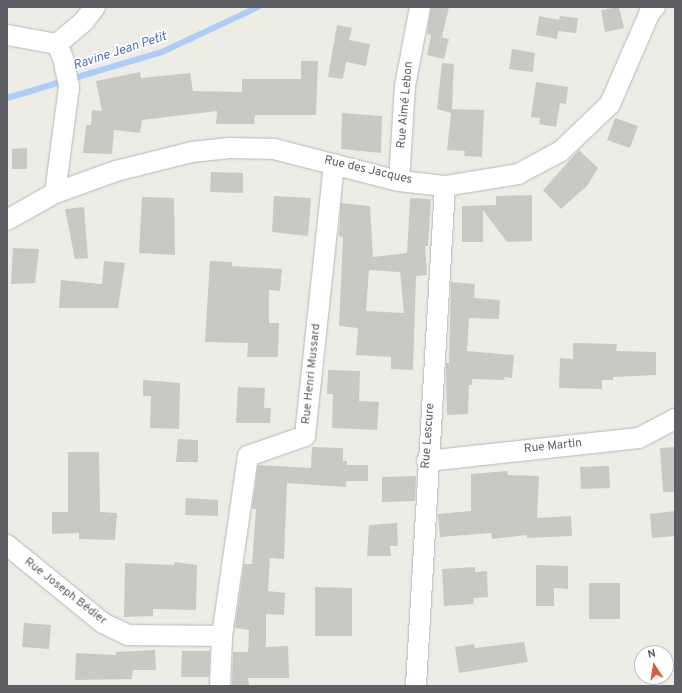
<!DOCTYPE html>
<meta charset="utf-8">
<style>
body{margin:0}
#map{position:relative;width:682px;height:693px;overflow:hidden;background:#eeede5;font-family:Overpass,sans-serif}
div>[style]{position:absolute}
.stream>*{height:6px;margin:-3px;padding:0 3px;transform-origin:3px;border-radius:3px;background:#abcdf8}
.building>*{inset:0;background:#cac8c2}
.roads{filter:drop-shadow(0 0 1px #b6b7bb) drop-shadow(0 0 1px #b6b7bb)}
.minor>*{height:20px;margin:-10px;padding:0 10px;transform-origin:10px;border-radius:10px;background:#fff}
span{translate:-50% -50%;white-space:nowrap;text-align:center;line-height:1.15;-webkit-text-stroke:3.5px #fff;paint-order:stroke}
.street-label{font-size:12px;color:#5d5f65}
.water-label{font-size:13px;color:#4f76ba;font-style:italic}
.frame{position:absolute;inset:0;border:8px solid #5d5f65;pointer-events:none}
.north{position:absolute;left:634px;top:645px;width:40px;height:40px;box-sizing:border-box;background:#fff;border:1px solid #bebfc1;border-radius:50%;rotate:348deg;font-size:11px;font-weight:700;line-height:16px;text-align:center;color:#5d5f65}
.north::after{content:'';display:block;margin:auto;width:14px;height:18px;background:#dc5e3e;clip-path:polygon(50% 0,100% 100%,50% 72%,0 100%)}
</style>
<div id="map">
<div class="stream">
<div style="left:7px;top:98px;width:162px;rotate:-16.5deg"></div>
<div style="left:162px;top:52px;width:106px;rotate:-25.1deg"></div>
</div>
<div class="building">
<div style="clip-path:polygon(449px 7px,442px 37px,432px 35px,449px 39px,444px 59px,427px 55px,431px 35px,427px 34px,431px 7px)"></div>
<div style="clip-path:polygon(619px 7px,624px 28px,605px 32px,601px 10px)"></div>
<div style="clip-path:polygon(539px 16px,559px 20px,560px 16px,578px 18px,576px 33px,558px 31px,557px 39px,536px 35px)"></div>
<div style="clip-path:polygon(337px 25px,352px 28px,349px 40px,370px 44px,366px 66px,346px 62px,343px 79px,328px 77px)"></div>
<div style="clip-path:polygon(512px 49px,535px 53px,533px 72px,509px 69px)"></div>
<div style="clip-path:polygon(301px 61px,318px 61px,316px 115px,255px 115px,254px 124px,216px 124px,217px 111px,142px 120px,140px 133px,114px 130px,112px 154px,83px 153px,86px 125px,91px 125px,92px 110px,102px 111px,96px 81px,140px 72px,141px 78px,190px 73px,193px 91px,242px 92px,242px 79px,301px 79px)"></div>
<div style="clip-path:polygon(442px 63px,454px 64px,452px 109px,484px 110px,482px 157px,464px 156px,465px 151px,447px 150px,451px 113px,437px 109px)"></div>
<div style="clip-path:polygon(536px 82px,568px 87px,566px 104px,560px 103px,556px 127px,539px 124px,540px 118px,531px 117px)"></div>
<div style="clip-path:polygon(342px 113px,382px 116px,381px 153px,341px 149px)"></div>
<div style="clip-path:polygon(615px 118px,638px 126px,630px 148px,607px 140px)"></div>
<div style="clip-path:polygon(27px 148px,27px 169px,12px 169px,12px 149px)"></div>
<div style="clip-path:polygon(579px 150px,598px 168px,587px 186px,561px 209px,543px 190px)"></div>
<div style="clip-path:polygon(211px 172px,243px 173px,243px 193px,210px 192px)"></div>
<div style="clip-path:polygon(532px 195px,532px 241px,507px 242px,483px 210px,483px 242px,462px 242px,462px 206px,496px 205px,496px 196px)"></div>
<div style="clip-path:polygon(274px 196px,311px 198px,308px 236px,272px 232px)"></div>
<div style="clip-path:polygon(142px 197px,174px 198px,175px 255px,139px 253px)"></div>
<div style="clip-path:polygon(evenodd,410px 198px,431px 199px,428px 246px,425px 246px,427px 275px,416px 276px,413px 370px,391px 369px,391px 357px,356px 355px,358px 328px,339px 326px,343px 237px,339px 236px,341px 203px,370px 206px,373px 257px,407px 253px,410px 198px,369px 270px,400px 272px,404px 313px,366px 311px,369px 270px)"></div>
<div style="clip-path:polygon(84px 207px,88px 258px,75px 259px,65px 209px)"></div>
<div style="clip-path:polygon(13px 248px,39px 249px,35px 283px,11px 284px)"></div>
<div style="clip-path:polygon(104px 261px,125px 263px,118px 308px,59px 308px,61px 280px,102px 284px)"></div>
<div style="clip-path:polygon(210px 261px,232px 262px,232px 266px,282px 269px,280px 291px,269px 290px,269px 323px,279px 323px,278px 357px,247px 357px,248px 343px,205px 342px)"></div>
<div style="clip-path:polygon(451px 282px,475px 284px,474px 298px,500px 300px,499px 319px,469px 318px,467px 351px,514px 355px,512px 378px,504px 377px,505px 380px,472px 379px,472px 385px,469px 385px,468px 414px,447px 415px,446px 374px,446px 363px,449px 363px)"></div>
<div style="clip-path:polygon(573px 343px,617px 344px,616px 351px,656px 352px,656px 375px,613px 377px,613px 380px,602px 380px,602px 389px,559px 388px,560px 358px,573px 359px)"></div>
<div style="clip-path:polygon(328px 370px,360px 371px,359px 401px,379px 402px,377px 430px,332px 428px,333px 394px,327px 394px)"></div>
<div style="clip-path:polygon(143px 380px,180px 383px,179px 429px,150px 428px,151px 396px,143px 396px)"></div>
<div style="clip-path:polygon(238px 387px,265px 388px,264px 408px,271px 408px,270px 423px,236px 423px)"></div>
<div style="clip-path:polygon(178px 439px,198px 440px,198px 462px,176px 462px)"></div>
<div style="clip-path:polygon(312px 447px,343px 448px,343px 461px,347px 461px,347px 465px,368px 465px,368px 481px,346px 481px,346px 487px,287px 483px,284px 559px,270px 558px,268px 591px,285px 593px,284px 615px,266px 614px,266px 647px,288px 646px,289px 678px,248px 678px,249px 686px,232px 686px,233px 652px,248px 652px,249px 630px,235px 628px,244px 564px,252px 564px,256px 509px,252px 509px,258px 465px,311px 468px)"></div>
<div style="clip-path:polygon(675px 447px,675px 492px,663px 492px,660px 448px)"></div>
<div style="clip-path:polygon(68px 452px,99px 452px,100px 512px,117px 513px,115px 540px,79px 539px,79px 533px,52px 534px,52px 512px,68px 512px)"></div>
<div style="clip-path:polygon(609px 466px,610px 488px,581px 489px,580px 467px)"></div>
<div style="clip-path:polygon(507px 471px,508px 475px,539px 476px,537px 518px,571px 516px,572px 536px,527px 538px,527px 535px,492px 539px,491px 533px,440px 537px,438px 514px,471px 511px,471px 474px)"></div>
<div style="clip-path:polygon(416px 476px,415px 501px,382px 502px,382px 477px)"></div>
<div style="clip-path:polygon(186px 498px,218px 500px,218px 516px,185px 515px)"></div>
<div style="clip-path:polygon(675px 511px,675px 536px,652px 538px,650px 514px)"></div>
<div style="clip-path:polygon(397px 523px,398px 546px,390px 546px,391px 556px,367px 556px,369px 525px)"></div>
<div style="clip-path:polygon(175px 562px,197px 565px,196px 610px,153px 609px,153px 616px,124px 617px,125px 563px,174px 565px)"></div>
<div style="clip-path:polygon(536px 565px,568px 566px,568px 589px,554px 588px,554px 606px,536px 606px)"></div>
<div style="clip-path:polygon(475px 567px,475px 572px,487px 571px,488px 597px,474px 598px,473px 604px,444px 606px,442px 569px)"></div>
<div style="clip-path:polygon(589px 583px,620px 583px,620px 619px,589px 619px)"></div>
<div style="clip-path:polygon(315px 587px,352px 588px,352px 636px,315px 636px)"></div>
<div style="clip-path:polygon(24px 623px,51px 625px,49px 649px,22px 647px)"></div>
<div style="clip-path:polygon(524px 642px,528px 662px,459px 673px,455px 647px,474px 644px,475px 648px)"></div>
<div style="clip-path:polygon(155px 650px,156px 670px,133px 670px,132px 679px,75px 680px,76px 653px,116px 655px,116px 652px)"></div>
<div style="clip-path:polygon(182px 651px,210px 651px,209px 677px,181px 677px)"></div>
</div>
<div class="roads">
<div class="minor">
<div style="left:7px;top:35px;width:51px;rotate:10.2deg"></div>
<div style="left:57px;top:44px;width:15px;rotate:67deg"></div>
<div style="left:63px;top:58px;width:30px;rotate:78deg"></div>
<div style="left:69px;top:87px;width:107px;rotate:97.5deg"></div>
<div style="left:57px;top:44px;width:35px;rotate:-40deg"></div>
<div style="left:84px;top:21px;width:18px;rotate:-52deg"></div>
<div style="left:399px;top:181px;width:95px;rotate:-86.4deg"></div>
<div style="left:405px;top:86px;width:80px;rotate:-79.2deg"></div>
<div style="left:7px;top:220px;width:55px;rotate:-29.4deg"></div>
<div style="left:55px;top:193px;width:65px;rotate:-19.8deg"></div>
<div style="left:116px;top:171px;width:78px;rotate:-14deg"></div>
<div style="left:192px;top:152px;width:38px;rotate:-6deg"></div>
<div style="left:230px;top:148px;width:44px;rotate:1.3deg"></div>
<div style="left:274px;top:149px;width:129px;rotate:14.4deg"></div>
<div style="left:399px;top:181px;width:46px;rotate:6.2deg"></div>
<div style="left:445px;top:186px;width:74px;rotate:-9.3deg"></div>
<div style="left:518px;top:174px;width:49px;rotate:-28.1deg"></div>
<div style="left:561px;top:151px;width:68px;rotate:-43.8deg"></div>
<div style="left:610px;top:104px;width:100px;rotate:-66.5deg"></div>
<div style="left:650px;top:12px;width:7px;rotate:-45deg"></div>
<div style="left:427px;top:461px;width:213px;rotate:-6.2deg"></div>
<div style="left:639px;top:438px;width:41px;rotate:-27.8deg"></div>
<div style="left:7px;top:545px;width:124px;rotate:39.1deg"></div>
<div style="left:103px;top:623px;width:28px;rotate:26deg"></div>
<div style="left:128px;top:635px;width:94px;rotate:0.6deg"></div>
<div style="left:220px;top:686px;width:50px;rotate:-87.7deg"></div>
<div style="left:222px;top:636px;width:182px;rotate:-81.8deg"></div>
<div style="left:248px;top:456px;width:60px;rotate:-19.3deg"></div>
<div style="left:305px;top:436px;width:273px;rotate:-83.9deg"></div>
<div style="left:416px;top:686px;width:501px;rotate:-86.68deg"></div>
</div>
</div>
<div class="street-label">
<span style="left:406px;top:105px;rotate:-85deg">Rue Aimé Lebon</span>
<span style="left:368px;top:171px;rotate:13deg">Rue des Jacques</span>
<span style="left:312px;top:374px;rotate:-84deg">Rue Henri Mussard</span>
<span style="left:429px;top:436px;rotate:-86deg">Rue Lescure</span>
<span style="left:553px;top:447px;rotate:-6deg">Rue Martin</span>
<span style="left:65px;top:592px;rotate:38deg">Rue Joseph Bédier</span>
</div>
<div class="water-label">
<span style="left:120px;top:52px;rotate:-18deg">Ravine Jean Petit</span>
</div>
<div class="frame"></div>
<div class="north">N</div>
</div>
